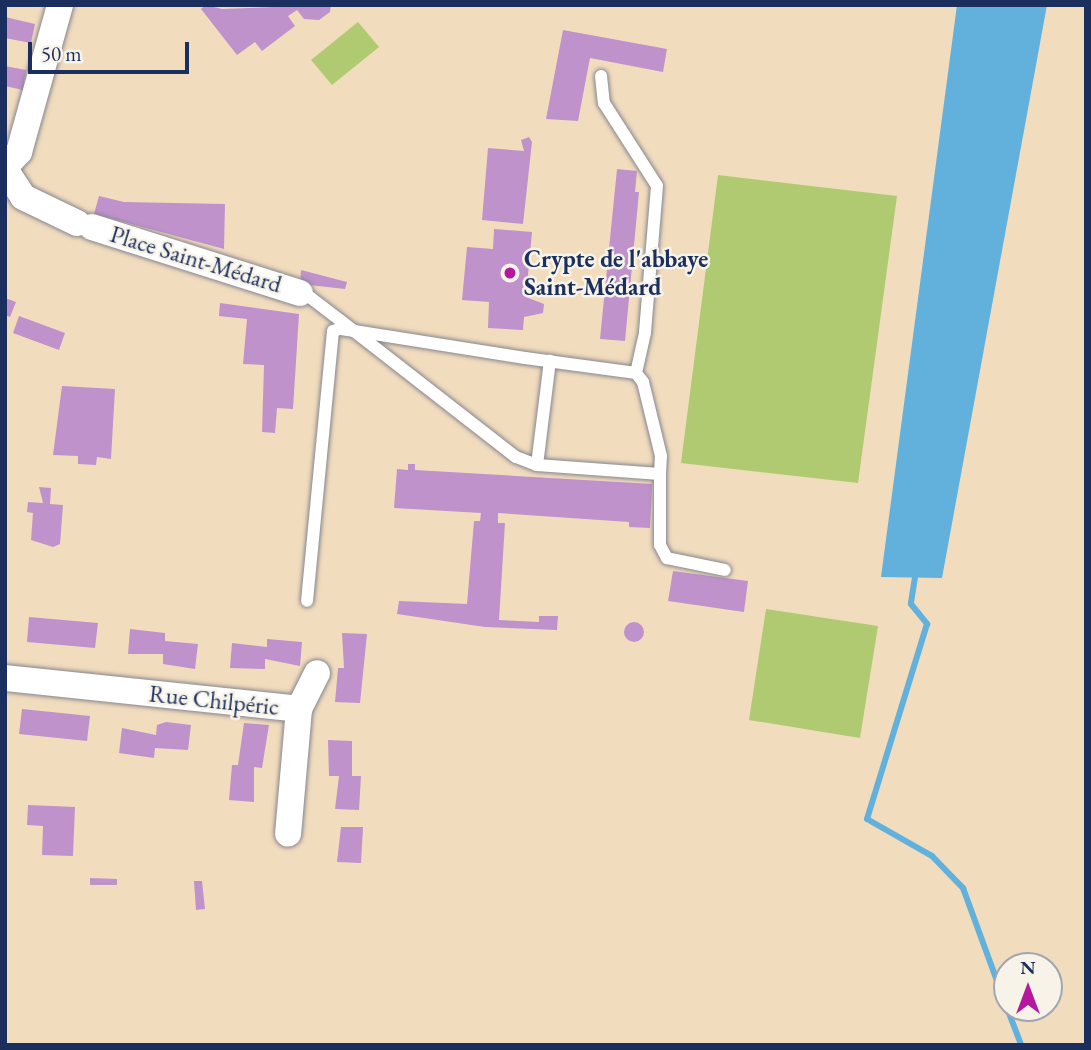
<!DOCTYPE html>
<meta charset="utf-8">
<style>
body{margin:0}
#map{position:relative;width:1091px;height:1050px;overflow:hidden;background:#f2dcbe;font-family:"EB Garamond",serif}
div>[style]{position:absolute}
.green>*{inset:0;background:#b0ca71}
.water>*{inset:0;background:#62b1dc}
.stream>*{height:6px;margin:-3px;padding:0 3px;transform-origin:3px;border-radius:3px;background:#62b1dc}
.building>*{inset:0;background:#bf92cc}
.round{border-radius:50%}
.roads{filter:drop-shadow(0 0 2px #86868e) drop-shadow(0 0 2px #86868e)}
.service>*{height:12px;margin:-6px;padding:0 6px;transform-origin:6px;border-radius:6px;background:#fff}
.minor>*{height:26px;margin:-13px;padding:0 13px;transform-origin:13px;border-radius:13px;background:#fff}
.dots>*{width:19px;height:19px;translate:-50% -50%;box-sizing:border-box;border:4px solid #f7f3e8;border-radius:50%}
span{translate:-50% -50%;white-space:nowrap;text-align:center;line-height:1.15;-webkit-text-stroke:5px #f7f3e8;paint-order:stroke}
.street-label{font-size:24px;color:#1b2f5e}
.poi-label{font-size:24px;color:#1b2f5e;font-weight:700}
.left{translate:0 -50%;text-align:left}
.frame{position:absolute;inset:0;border:7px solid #1b2f5e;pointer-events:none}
.north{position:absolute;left:993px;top:952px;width:70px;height:70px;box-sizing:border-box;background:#f7f3e8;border:2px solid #9fa5b1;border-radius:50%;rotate:0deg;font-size:19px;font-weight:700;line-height:28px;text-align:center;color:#1b2f5e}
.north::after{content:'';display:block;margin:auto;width:24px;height:32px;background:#b5179e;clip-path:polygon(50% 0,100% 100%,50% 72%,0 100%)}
.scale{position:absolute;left:28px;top:42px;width:161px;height:32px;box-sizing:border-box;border:4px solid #1b2f5e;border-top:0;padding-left:9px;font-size:21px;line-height:24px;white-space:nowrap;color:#1b2f5e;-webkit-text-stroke:5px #f7f3e8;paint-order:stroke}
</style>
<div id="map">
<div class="green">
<div style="clip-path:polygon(358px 22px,379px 47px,332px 85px,311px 60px)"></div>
<div style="clip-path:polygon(718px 175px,897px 196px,858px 483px,681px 463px)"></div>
<div style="clip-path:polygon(766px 609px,878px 626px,860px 738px,749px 720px)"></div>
</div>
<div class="water">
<div style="clip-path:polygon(957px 5px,1047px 5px,942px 578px,881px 577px)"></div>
</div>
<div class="stream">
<div style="left:916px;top:571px;width:33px;rotate:99deg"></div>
<div style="left:911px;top:604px;width:26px;rotate:51deg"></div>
<div style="left:927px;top:624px;width:204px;rotate:107.1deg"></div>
<div style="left:867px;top:819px;width:75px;rotate:29.6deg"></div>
<div style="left:932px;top:856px;width:45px;rotate:45.9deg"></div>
<div style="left:963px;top:888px;width:128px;rotate:69.9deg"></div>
<div style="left:1007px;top:1008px;width:40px;rotate:69deg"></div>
</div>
<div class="building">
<div style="clip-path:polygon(206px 5px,222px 9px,331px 5px,330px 12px,319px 20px,304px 19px,297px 10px,288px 16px,295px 26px,262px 51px,255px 42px,237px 55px,201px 9px)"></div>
<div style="clip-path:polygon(5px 17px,35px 24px,31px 43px,5px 38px)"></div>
<div style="clip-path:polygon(563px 30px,667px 49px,663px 72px,590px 58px,578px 121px,546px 119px)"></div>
<div style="clip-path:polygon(5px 66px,26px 70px,23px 90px,5px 86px)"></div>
<div style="clip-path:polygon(529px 137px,532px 142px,523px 224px,482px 220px,488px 148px,524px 151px,521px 140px)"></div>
<div style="clip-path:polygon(617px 169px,637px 171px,635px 192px,639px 192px,625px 341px,600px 339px)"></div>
<div style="clip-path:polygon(99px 196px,124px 202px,225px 204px,224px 249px,94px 214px)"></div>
<div style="clip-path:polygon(494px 229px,532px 232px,526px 297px,544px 304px,543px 313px,524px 317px,523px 330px,488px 328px,489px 302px,462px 300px,467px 247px,493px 249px)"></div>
<div style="clip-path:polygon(301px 270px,347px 282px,345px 289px,300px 284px)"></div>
<div style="clip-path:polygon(5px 298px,16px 302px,10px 317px,5px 315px)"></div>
<div style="clip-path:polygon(220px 303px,299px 314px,293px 409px,277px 408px,275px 433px,262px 432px,264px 365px,243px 364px,247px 319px,219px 316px)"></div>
<div style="clip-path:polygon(19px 316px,65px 333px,59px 350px,13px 333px)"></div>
<div style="clip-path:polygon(62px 386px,115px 389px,111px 459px,97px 457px,96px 465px,78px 464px,78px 456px,53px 455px)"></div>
<div style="clip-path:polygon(408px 464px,415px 464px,415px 470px,652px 484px,650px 528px,629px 527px,629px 522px,498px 513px,498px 523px,505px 523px,499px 620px,539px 622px,539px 616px,558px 616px,557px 630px,485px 627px,397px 614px,399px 601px,467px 604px,474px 521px,480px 521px,481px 513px,394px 508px,397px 469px,408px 470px)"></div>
<div style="clip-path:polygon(39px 487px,51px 488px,50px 504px,63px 505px,60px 544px,53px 547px,31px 540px,33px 513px,27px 512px,28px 502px,43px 503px)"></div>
<div style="clip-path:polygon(673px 571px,748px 581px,744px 612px,668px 601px)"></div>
<div style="clip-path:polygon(29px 617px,98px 623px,95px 648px,27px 642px)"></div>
<div class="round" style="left:624px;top:622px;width:20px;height:20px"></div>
<div style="clip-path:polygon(130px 629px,165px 633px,165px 641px,198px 644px,195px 669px,163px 664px,163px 654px,128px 654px)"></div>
<div style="clip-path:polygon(342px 633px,367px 634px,360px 703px,335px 702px,338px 668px,344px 668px)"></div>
<div style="clip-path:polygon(267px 639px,302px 642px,300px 666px,265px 659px,265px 669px,230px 668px,232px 643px,267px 647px)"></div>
<div style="clip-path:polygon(22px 709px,90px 716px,87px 741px,19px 734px)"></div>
<div style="clip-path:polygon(166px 722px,191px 725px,188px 750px,155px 748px,154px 758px,119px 753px,122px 728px,156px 735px,157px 725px)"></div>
<div style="clip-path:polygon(244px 723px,269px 725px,262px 768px,254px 767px,254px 802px,229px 800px,232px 765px,238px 765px)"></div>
<div style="clip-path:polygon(328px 740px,352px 741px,352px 776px,361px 776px,359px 810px,335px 809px,339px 776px,329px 776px)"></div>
<div style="clip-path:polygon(28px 805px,75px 807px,73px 856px,42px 855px,43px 826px,27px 825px)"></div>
<div style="clip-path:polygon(341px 827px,363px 827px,361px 863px,337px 862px)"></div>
<div style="clip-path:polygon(90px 878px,117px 879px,117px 885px,90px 885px)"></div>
<div style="clip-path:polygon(194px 881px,202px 881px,205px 909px,196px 910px)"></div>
</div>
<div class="roads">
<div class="service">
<div style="left:601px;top:76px;width:27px;rotate:84deg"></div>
<div style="left:604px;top:103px;width:98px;rotate:57.4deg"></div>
<div style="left:657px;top:186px;width:147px;rotate:94.7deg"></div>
<div style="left:645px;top:333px;width:41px;rotate:102.7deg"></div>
<div style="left:300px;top:293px;width:12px;rotate:24deg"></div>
<div style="left:311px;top:298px;width:54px;rotate:37.5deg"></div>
<div style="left:354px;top:331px;width:205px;rotate:37.9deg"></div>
<div style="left:516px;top:457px;width:22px;rotate:21deg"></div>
<div style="left:537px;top:465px;width:123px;rotate:4.2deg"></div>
<div style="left:660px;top:474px;width:18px;rotate:-87deg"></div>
<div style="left:661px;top:456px;width:76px;rotate:-103.7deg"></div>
<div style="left:643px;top:382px;width:11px;rotate:-128deg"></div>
<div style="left:636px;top:373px;width:112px;rotate:-172.3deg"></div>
<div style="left:525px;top:358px;width:173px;rotate:-171deg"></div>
<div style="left:354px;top:331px;width:15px;rotate:-172deg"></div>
<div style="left:339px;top:329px;width:6px;rotate:162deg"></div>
<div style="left:333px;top:331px;width:271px;rotate:95.5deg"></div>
<div style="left:537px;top:465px;width:105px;rotate:-82.9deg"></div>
<div style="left:660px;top:474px;width:71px;rotate:90deg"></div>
<div style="left:660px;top:545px;width:15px;rotate:62deg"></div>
<div style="left:667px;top:558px;width:59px;rotate:11.7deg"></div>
</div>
<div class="minor">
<div style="left:5px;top:167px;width:21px;rotate:-47deg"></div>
<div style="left:19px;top:152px;width:153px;rotate:-74.4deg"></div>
<div style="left:5px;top:169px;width:33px;rotate:57deg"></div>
<div style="left:23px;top:197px;width:60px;rotate:25.7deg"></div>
<div style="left:92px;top:227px;width:218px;rotate:17.6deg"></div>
<div style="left:5px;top:678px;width:296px;rotate:6deg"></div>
<div style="left:299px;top:709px;width:125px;rotate:95deg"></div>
<div style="left:299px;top:709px;width:40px;rotate:-63.4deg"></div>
</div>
</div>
<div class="dots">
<div style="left:510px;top:273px;background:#b5179e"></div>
</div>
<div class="street-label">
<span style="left:196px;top:259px;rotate:17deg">Place Saint-Médard</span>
<span style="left:214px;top:700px;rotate:6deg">Rue Chilpéric</span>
</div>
<div class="poi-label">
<span class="left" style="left:524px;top:273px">Crypte de l'abbaye<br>Saint-Médard</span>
</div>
<div class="frame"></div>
<div class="north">N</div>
<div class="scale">50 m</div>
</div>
